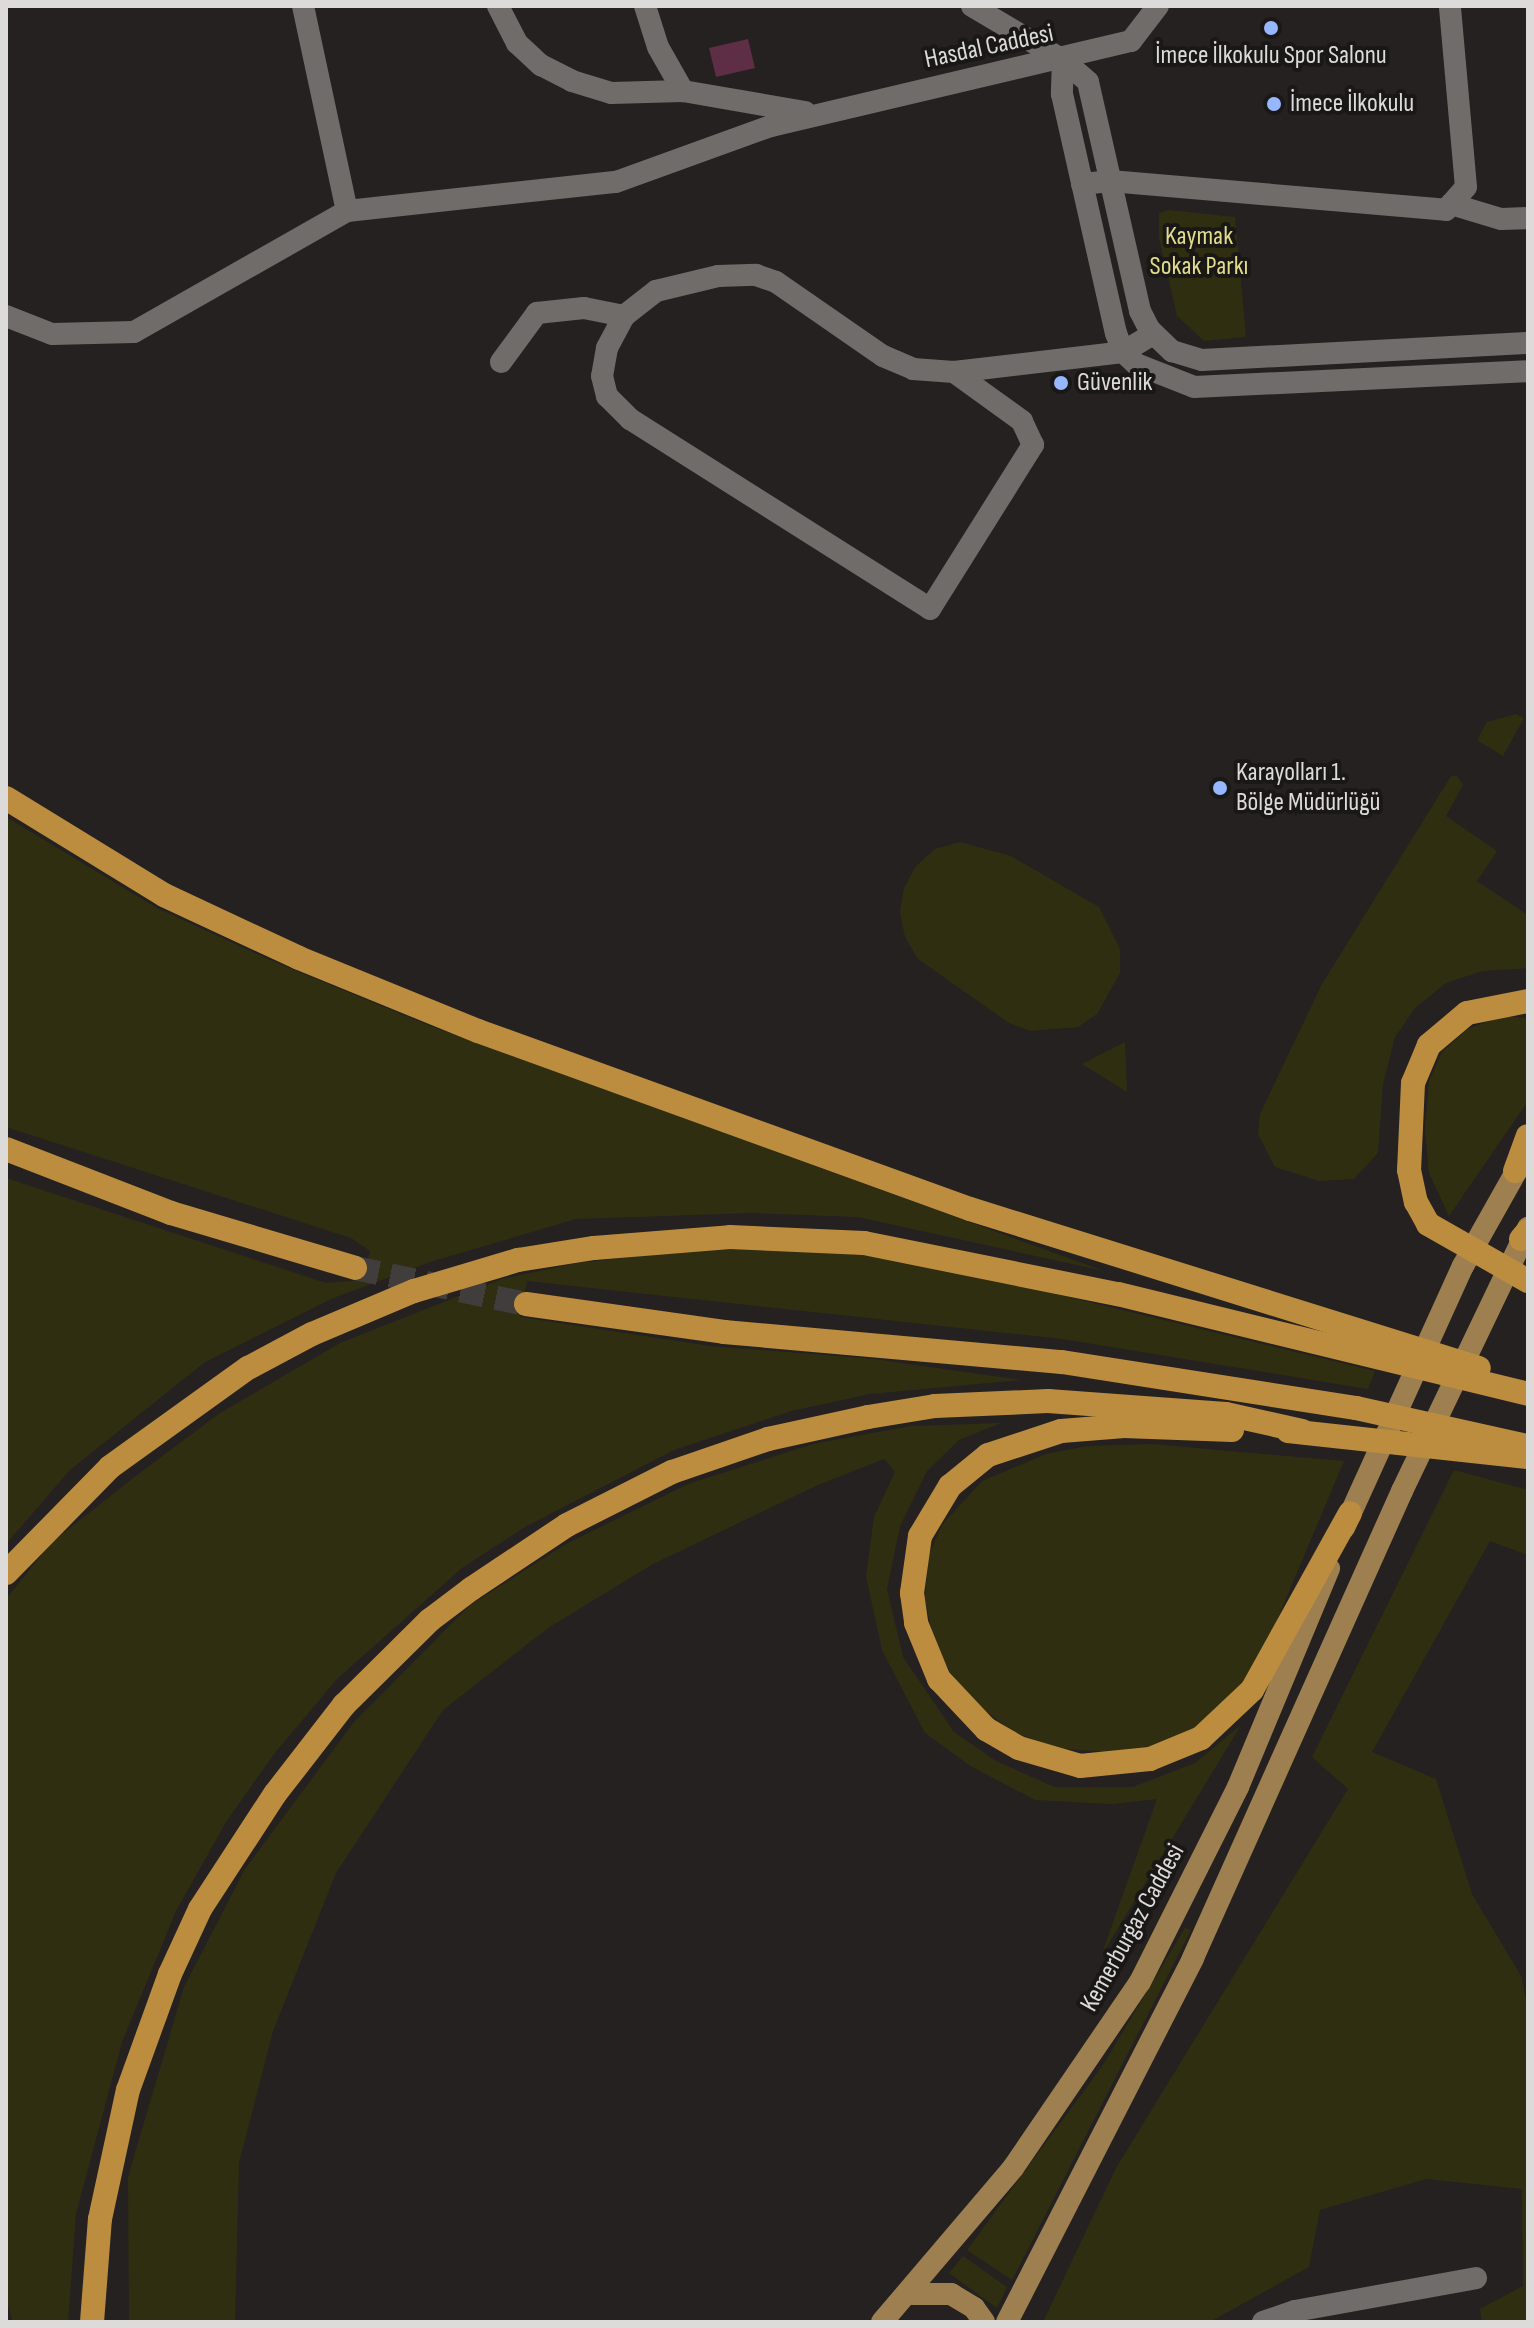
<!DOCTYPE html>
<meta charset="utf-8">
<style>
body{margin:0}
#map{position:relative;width:1534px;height:2328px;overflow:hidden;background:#242120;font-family:"Sofia Sans Condensed",sans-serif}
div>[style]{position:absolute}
.green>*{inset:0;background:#302e11}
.water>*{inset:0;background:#5d2e45}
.motorway-tunnel>*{height:24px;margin-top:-12px;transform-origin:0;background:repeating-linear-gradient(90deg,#403d3c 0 24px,transparent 0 36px)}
.minor>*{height:22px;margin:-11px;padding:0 11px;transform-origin:11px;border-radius:11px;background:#6f6c6a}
.tertiary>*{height:22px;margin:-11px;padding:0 11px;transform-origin:11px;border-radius:11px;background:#6f6c6a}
.primary>*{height:22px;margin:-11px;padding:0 11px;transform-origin:11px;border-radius:11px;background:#9e8050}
.motorway>*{height:24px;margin:-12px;padding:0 12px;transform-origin:12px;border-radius:12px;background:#bd8d3f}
.dots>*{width:22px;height:22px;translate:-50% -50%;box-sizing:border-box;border:4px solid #1a1817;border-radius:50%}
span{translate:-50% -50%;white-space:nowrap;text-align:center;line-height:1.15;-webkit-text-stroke:8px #1a1817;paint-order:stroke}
.street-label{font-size:26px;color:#dcdbda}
.poi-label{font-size:26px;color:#dcdbda}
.left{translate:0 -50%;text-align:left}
.park-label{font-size:26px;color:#e1dc89}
.frame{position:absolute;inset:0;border:8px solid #dcdbda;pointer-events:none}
</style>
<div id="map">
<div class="green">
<div style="clip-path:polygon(1168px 210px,1235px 217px,1246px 337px,1204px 341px,1177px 316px,1159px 237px,1159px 213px)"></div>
<div style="clip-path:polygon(1516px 714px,1524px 718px,1503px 756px,1477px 740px,1487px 722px)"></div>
<div style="clip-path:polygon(1451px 776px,1457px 776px,1463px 785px,1446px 816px,1497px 851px,1477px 881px,1528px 915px,1528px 968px,1482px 971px,1446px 983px,1415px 1008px,1395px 1037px,1383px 1084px,1378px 1153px,1354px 1179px,1319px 1181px,1275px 1167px,1258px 1134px,1260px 1114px,1322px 984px)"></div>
<div style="clip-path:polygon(6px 817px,157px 908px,268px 959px,425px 1024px,1104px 1271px,858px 1217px,752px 1213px,576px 1219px,430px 1262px,331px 1299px,205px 1362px,70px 1470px,6px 1544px,6px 1178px,326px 1283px,363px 1280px,370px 1251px,351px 1238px,6px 1127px)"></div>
<div style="clip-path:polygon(960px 842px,1011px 856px,1099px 907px,1120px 949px,1120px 973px,1097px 1014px,1078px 1027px,1031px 1031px,1009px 1023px,918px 959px,905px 937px,900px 912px,904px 888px,916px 866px,935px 849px)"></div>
<div style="clip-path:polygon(1504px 1016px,1528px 1018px,1528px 1101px,1449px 1216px,1429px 1173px,1425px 1129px,1429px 1081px,1442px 1052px,1467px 1029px)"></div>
<div style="clip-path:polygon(1125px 1042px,1127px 1092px,1082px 1064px)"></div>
<div style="clip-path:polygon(721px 1247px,839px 1252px,940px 1266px,1375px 1371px,1368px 1389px,1062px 1339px,527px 1281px,520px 1317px,710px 1346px,874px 1359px,1021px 1380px,870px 1394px,791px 1411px,674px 1450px,525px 1527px,462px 1568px,337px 1679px,274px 1754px,226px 1822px,176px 1911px,122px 2042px,76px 2214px,68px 2322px,13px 2322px,6px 2299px,6px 1599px,52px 1542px,137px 1475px,220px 1413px,340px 1343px,502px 1279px,577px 1263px)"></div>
<div style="clip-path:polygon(1001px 1423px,959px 1440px,927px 1471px,900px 1526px,887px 1589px,903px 1657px,954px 1732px,996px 1761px,1054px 1787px,1133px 1787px,1195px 1763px,1241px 1725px,1101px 1956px,1157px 1799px,1112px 1804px,1035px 1800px,972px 1767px,925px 1733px,882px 1650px,866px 1576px,874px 1517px,895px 1472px,884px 1459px,818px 1485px,653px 1564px,548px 1628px,443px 1710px,336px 1873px,273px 2031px,239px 2163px,235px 2322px,129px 2322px,128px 2177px,184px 1987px,245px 1869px,354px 1722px,469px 1606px,566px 1544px,688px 1484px,813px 1444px,911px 1426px)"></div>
<div style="clip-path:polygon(1152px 1444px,1344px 1461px,1269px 1639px,1231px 1703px,1204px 1726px,1163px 1743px,1122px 1753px,1053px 1748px,1014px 1732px,977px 1705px,950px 1672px,933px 1640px,925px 1598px,929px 1554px,942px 1525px,982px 1481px,1046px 1454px,1087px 1446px)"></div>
<div style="clip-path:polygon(1454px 1470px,1528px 1490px,1528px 1555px,1490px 1541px,1372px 1752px,1436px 1779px,1472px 1894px,1521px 1976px,1528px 2009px,1528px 2322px,1482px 2322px,1480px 2309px,1523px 2286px,1522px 2189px,1426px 2179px,1320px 2210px,1309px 2267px,1210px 2322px,1043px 2322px,1116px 2168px,1348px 1789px,1312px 1757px)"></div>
<div style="clip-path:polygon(1185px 1928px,1191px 1930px,1012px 2280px,967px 2250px,1103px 2065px)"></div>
<div style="clip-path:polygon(963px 2256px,1007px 2287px,997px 2308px,949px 2273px)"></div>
</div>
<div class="water">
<div style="clip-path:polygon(748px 39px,755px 68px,716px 77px,709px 48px)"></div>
</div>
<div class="motorway-tunnel">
<div style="left:355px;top:1268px;width:175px;rotate:11.9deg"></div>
</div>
<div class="minor">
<div style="left:303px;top:6px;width:210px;rotate:77.9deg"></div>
<div style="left:498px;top:6px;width:42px;rotate:62.8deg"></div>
<div style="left:517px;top:43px;width:33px;rotate:43deg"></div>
<div style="left:541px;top:65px;width:35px;rotate:27deg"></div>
<div style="left:572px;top:81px;width:41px;rotate:17.1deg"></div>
<div style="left:611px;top:93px;width:72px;rotate:-1.6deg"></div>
<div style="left:683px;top:91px;width:124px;rotate:9.8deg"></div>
<div style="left:645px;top:6px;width:43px;rotate:72.4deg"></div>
<div style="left:658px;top:47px;width:51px;rotate:60.4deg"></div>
<div style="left:1082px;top:184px;width:28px;rotate:-6deg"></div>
<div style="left:1110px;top:181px;width:337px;rotate:4.9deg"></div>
<div style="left:1446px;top:210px;width:30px;rotate:-49deg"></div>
<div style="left:1466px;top:187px;width:182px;rotate:-95.1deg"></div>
<div style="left:1451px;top:204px;width:52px;rotate:16.7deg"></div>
<div style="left:1501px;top:219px;width:27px;rotate:-2deg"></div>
<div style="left:6px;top:316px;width:49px;rotate:21.4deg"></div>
<div style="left:52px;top:334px;width:82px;rotate:-1.4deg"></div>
<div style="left:134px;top:332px;width:245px;rotate:-29.6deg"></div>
<div style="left:347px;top:211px;width:271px;rotate:-6.2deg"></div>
<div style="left:616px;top:182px;width:165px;rotate:-19.9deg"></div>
<div style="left:771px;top:126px;width:370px;rotate:-13.3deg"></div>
<div style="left:1131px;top:41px;width:44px;rotate:-52.4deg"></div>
<div style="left:624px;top:316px;width:36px;rotate:118deg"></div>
<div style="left:607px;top:348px;width:28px;rotate:100deg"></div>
<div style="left:602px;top:376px;width:21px;rotate:76deg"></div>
<div style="left:607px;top:396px;width:33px;rotate:45deg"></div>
<div style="left:630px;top:419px;width:355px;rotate:32.3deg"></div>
<div style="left:930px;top:609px;width:194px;rotate:-57.9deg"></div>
<div style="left:1033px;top:445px;width:26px;rotate:-115deg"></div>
<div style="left:1022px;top:421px;width:84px;rotate:-144.2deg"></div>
<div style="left:501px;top:362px;width:61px;rotate:-53.7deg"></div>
<div style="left:537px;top:313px;width:47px;rotate:-6.1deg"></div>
<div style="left:584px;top:308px;width:41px;rotate:11.3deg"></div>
<div style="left:624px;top:316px;width:41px;rotate:-38deg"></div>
<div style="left:656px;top:291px;width:64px;rotate:-13.6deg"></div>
<div style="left:718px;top:276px;width:38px;rotate:-2deg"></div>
<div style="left:756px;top:275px;width:21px;rotate:19deg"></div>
<div style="left:776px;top:282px;width:130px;rotate:34.7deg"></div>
<div style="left:883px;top:356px;width:33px;rotate:23deg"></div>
<div style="left:913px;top:369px;width:41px;rotate:4.2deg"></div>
<div style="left:954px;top:372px;width:170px;rotate:-6.7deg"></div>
<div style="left:1123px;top:352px;width:35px;rotate:-31deg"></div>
<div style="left:1263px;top:2322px;width:34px;rotate:-19deg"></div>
<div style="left:1295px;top:2311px;width:184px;rotate:-10.3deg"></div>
</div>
<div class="tertiary">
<div style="left:972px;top:6px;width:106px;rotate:30.7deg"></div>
<div style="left:1063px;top:60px;width:33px;rotate:41deg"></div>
<div style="left:1088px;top:82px;width:235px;rotate:77.2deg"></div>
<div style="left:1140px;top:311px;width:20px;rotate:63deg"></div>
<div style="left:1149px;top:329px;width:32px;rotate:44deg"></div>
<div style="left:1172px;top:351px;width:31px;rotate:17deg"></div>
<div style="left:1202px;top:360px;width:326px;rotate:-3deg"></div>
<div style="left:1063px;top:60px;width:34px;rotate:92deg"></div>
<div style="left:1062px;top:94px;width:245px;rotate:77.3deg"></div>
<div style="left:1116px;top:333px;width:20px;rotate:70deg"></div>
<div style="left:1123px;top:352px;width:18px;rotate:43deg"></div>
<div style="left:1136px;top:364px;width:62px;rotate:21.6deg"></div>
<div style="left:1194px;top:387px;width:334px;rotate:-2.7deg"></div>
</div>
<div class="primary">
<div style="left:1344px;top:1528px;width:288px;rotate:-65.6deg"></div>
<div style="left:1463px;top:1266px;width:126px;rotate:-60.6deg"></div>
<div style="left:909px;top:2294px;width:42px"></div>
<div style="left:951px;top:2294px;width:27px;rotate:31deg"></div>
<div style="left:974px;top:2308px;width:17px;rotate:54deg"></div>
<div style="left:882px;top:2322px;width:202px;rotate:-49.6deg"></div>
<div style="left:1013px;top:2168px;width:225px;rotate:-55.7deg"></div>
<div style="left:1140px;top:1982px;width:218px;rotate:-63.3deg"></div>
<div style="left:1238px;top:1787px;width:237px;rotate:-67.4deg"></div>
<div style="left:1007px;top:2322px;width:409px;rotate:-62.9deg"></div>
<div style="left:1193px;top:1958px;width:512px;rotate:-65.89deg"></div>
<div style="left:1402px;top:1491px;width:292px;rotate:-64.4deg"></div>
</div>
<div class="motorway">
<div style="left:6px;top:798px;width:185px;rotate:31.5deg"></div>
<div style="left:164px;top:895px;width:149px;rotate:25deg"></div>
<div style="left:299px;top:958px;width:193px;rotate:22.2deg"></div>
<div style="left:478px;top:1031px;width:523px;rotate:19.89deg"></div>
<div style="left:970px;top:1209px;width:533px;rotate:17.35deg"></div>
<div style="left:1528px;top:1001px;width:62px;rotate:168.9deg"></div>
<div style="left:1467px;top:1013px;width:50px;rotate:139.9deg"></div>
<div style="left:1429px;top:1045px;width:41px;rotate:112.8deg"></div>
<div style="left:1413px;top:1083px;width:87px;rotate:92.6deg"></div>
<div style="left:1409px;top:1170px;width:33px;rotate:78deg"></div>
<div style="left:1416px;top:1202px;width:25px;rotate:61deg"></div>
<div style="left:1428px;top:1224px;width:115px;rotate:29.7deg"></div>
<div style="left:6px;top:1149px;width:177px;rotate:21.2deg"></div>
<div style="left:171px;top:1213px;width:192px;rotate:16.6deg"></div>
<div style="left:1515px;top:1171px;width:37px;rotate:-70deg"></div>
<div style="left:1521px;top:1239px;width:11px;rotate:-49deg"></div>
<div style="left:526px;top:1304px;width:200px;rotate:8deg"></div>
<div style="left:724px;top:1332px;width:339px;rotate:5.1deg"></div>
<div style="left:1062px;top:1362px;width:298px;rotate:8.9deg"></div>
<div style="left:1356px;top:1408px;width:176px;rotate:12.5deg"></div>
<div style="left:1232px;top:1430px;width:108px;rotate:-177.9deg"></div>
<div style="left:1124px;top:1426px;width:63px;rotate:175.5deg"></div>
<div style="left:1061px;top:1431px;width:77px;rotate:161.8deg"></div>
<div style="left:988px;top:1455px;width:49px;rotate:140.8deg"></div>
<div style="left:950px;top:1486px;width:58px;rotate:121deg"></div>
<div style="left:920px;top:1536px;width:58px;rotate:98deg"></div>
<div style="left:912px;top:1593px;width:30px;rotate:82deg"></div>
<div style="left:916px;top:1623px;width:61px;rotate:67.7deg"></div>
<div style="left:939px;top:1679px;width:69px;rotate:46.8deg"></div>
<div style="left:986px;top:1729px;width:38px;rotate:30deg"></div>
<div style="left:1019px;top:1748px;width:64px;rotate:16.4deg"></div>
<div style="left:1080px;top:1766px;width:70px;rotate:-5.7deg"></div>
<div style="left:1150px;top:1759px;width:55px;rotate:-22.4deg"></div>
<div style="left:1201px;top:1738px;width:70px;rotate:-43.3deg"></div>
<div style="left:1252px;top:1690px;width:202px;rotate:-61deg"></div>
<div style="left:1288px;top:1431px;width:241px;rotate:6.2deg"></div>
<div style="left:6px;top:1573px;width:148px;rotate:-45.5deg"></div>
<div style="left:110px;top:1467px;width:170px;rotate:-35.7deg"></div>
<div style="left:248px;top:1368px;width:72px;rotate:-28deg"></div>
<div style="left:312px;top:1334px;width:111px;rotate:-22.9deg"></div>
<div style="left:414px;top:1291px;width:109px;rotate:-16.6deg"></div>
<div style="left:518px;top:1260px;width:77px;rotate:-9deg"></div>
<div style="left:594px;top:1248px;width:136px;rotate:-4.6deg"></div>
<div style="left:730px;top:1237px;width:134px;rotate:2.6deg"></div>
<div style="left:864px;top:1243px;width:259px;rotate:11.4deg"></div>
<div style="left:1118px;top:1294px;width:422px;rotate:13.7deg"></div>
<div style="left:92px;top:2322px;width:103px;rotate:-85.6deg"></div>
<div style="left:100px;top:2219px;width:132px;rotate:-77.8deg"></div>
<div style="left:128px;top:2090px;width:123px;rotate:-70.1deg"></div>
<div style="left:170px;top:1974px;width:72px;rotate:-65.2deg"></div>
<div style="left:200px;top:1909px;width:137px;rotate:-56.9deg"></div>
<div style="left:275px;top:1794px;width:113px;rotate:-52.2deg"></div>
<div style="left:344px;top:1705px;width:121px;rotate:-44.7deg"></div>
<div style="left:430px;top:1620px;width:51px;rotate:-37.1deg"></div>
<div style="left:471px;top:1589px;width:115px;rotate:-33.7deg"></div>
<div style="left:567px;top:1525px;width:118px;rotate:-26.8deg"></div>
<div style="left:672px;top:1472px;width:102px;rotate:-19deg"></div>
<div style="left:768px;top:1439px;width:102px;rotate:-12.4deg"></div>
<div style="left:868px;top:1417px;width:68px;rotate:-9.3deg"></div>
<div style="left:935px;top:1406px;width:113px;rotate:-2.5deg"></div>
<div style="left:1048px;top:1401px;width:178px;rotate:4.2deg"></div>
<div style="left:1226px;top:1414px;width:78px;rotate:12.6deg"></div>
</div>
<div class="dots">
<div style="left:1271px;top:28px;background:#96b6fd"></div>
<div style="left:1274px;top:104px;background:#96b6fd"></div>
<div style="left:1061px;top:383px;background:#96b6fd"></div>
<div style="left:1220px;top:788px;background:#96b6fd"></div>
</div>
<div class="street-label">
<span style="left:989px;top:47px;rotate:-12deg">Hasdal Caddesi</span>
<span style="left:1133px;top:1928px;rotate:-61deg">Kemerburgaz Caddesi</span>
</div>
<div class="poi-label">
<span style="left:1271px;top:56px">İmece İlkokulu Spor Salonu</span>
<span class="left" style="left:1290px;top:104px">İmece İlkokulu</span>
<span class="left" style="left:1077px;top:383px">Güvenlik</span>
<span class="left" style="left:1236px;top:788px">Karayolları 1.<br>Bölge Müdürlüğü</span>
</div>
<div class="park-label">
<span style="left:1199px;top:252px">Kaymak<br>Sokak Parkı</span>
</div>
<div class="frame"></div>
</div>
